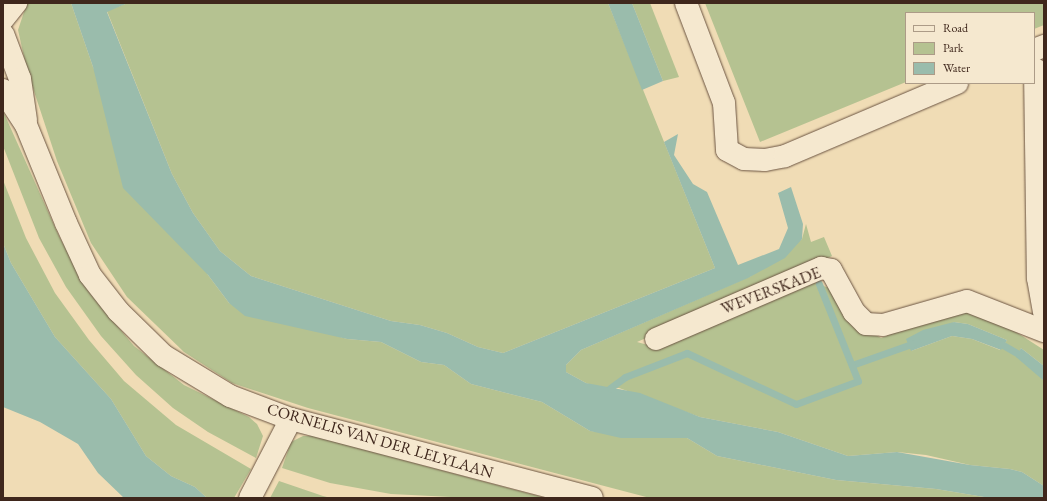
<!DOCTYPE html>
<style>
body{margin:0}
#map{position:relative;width:1047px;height:501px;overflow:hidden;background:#f0dcb5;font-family:"EB Garamond",serif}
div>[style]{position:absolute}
.green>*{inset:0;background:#b5c291}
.water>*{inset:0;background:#9abcac}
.stream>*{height:7px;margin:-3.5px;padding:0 3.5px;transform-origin:3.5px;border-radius:3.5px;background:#9abcac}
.roads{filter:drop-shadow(0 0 1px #6b5442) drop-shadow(0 0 1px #6b5442)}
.minor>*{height:22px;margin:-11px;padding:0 11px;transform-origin:11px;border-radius:11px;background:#f5e8cf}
span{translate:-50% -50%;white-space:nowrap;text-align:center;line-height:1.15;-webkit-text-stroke:3.5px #f5e8cf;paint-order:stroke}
.street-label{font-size:16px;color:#3f271c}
.frame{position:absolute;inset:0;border:4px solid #3f271c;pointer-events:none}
.legend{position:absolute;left:905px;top:12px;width:130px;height:72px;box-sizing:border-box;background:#f5e8cf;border:1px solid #ac9b87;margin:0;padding:5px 7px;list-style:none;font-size:12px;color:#3f271c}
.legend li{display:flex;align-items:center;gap:8px;height:20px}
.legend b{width:20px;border:1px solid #ac9b87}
</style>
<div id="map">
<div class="green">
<div style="clip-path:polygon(27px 3px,71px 3px,93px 67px,208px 275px,229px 303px,347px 339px,381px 342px,421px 362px,444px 365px,471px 384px,542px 402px,590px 431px,687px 438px,717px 456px,836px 480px,936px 489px,990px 498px,650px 498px,308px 408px,232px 383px,184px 352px,127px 297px,91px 243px,57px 161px,27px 70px,18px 30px)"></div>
<div style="clip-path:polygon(128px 3px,608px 3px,715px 268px,503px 353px,478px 347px,447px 333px,420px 325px,391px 321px,251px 276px,220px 251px,193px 213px,172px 174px,107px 11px)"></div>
<div style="clip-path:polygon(632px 3px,650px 3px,679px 77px,663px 81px)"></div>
<div style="clip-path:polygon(705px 3px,1044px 3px,1044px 25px,1034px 29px,1034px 13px,906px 13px,906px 82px,760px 142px)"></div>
<div style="clip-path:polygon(3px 111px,59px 236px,89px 292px,134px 346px,184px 385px,249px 417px,257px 424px,263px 436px,256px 458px,208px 432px,173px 408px,136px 375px,101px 336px,66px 287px,39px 238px,3px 146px)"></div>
<div style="clip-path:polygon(3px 180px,26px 238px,55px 293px,89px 340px,124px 381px,176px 425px,251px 469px,234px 498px,207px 498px,195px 487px,171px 476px,146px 456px,111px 399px,55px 337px,11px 263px,3px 243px)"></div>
<div style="clip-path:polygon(evenodd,806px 224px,811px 242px,824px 237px,832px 256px,637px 342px,655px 347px,807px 280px,832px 289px,874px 334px,881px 338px,944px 313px,971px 312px,994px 318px,1044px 350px,1044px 366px,1021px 348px,1019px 353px,1044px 381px,1044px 486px,1022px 472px,1010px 469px,970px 465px,926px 455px,897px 452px,848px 456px,778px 432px,700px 417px,619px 388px,600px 388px,586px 383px,566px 372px,566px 365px,581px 350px,751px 276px,802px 239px,806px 224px,954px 322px,968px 324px,1007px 340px,1000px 350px,972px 339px,952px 336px,911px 351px,954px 322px)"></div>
<div style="clip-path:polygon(303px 436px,313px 436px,546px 498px,471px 498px,391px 494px,330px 483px,282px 468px,291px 442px)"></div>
<div style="clip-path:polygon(279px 481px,323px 496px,331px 498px,270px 498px)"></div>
</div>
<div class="water">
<div style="clip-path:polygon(71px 3px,128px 3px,107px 12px,172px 174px,193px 213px,220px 251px,251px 276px,391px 321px,420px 325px,447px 333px,478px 347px,503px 353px,715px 268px,664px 142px,678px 134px,674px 155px,693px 184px,707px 192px,738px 265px,779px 249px,788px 228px,778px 193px,791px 187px,803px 224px,802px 239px,785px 258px,748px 278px,581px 350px,566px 365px,566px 372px,586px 383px,640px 393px,700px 417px,778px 432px,848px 456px,897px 452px,970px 465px,1010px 469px,1022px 472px,1044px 486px,1044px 498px,990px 498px,936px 489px,836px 480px,717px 456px,687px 438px,621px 438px,590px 431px,542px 402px,471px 384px,444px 365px,421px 362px,381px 342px,347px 339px,245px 316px,229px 303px,208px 275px,123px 188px,93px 67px)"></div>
<div style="clip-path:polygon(608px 3px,632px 3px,663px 81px,642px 90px)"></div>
<div style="clip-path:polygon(3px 243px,11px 263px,55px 337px,111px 399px,146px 456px,171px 476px,195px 487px,207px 498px,124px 498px,98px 473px,78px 444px,40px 422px,3px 407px)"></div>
<div style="clip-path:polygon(954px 322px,968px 324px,1007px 340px,1001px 350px,972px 339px,952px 336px,911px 351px,906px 339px,923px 330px)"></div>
<div style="clip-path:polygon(1021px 348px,1044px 366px,1044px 381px,1016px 357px)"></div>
</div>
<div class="stream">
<div style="left:996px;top:341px;width:34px;rotate:30deg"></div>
<div style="left:852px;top:365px;width:69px;rotate:-19.5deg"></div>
<div style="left:610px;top:388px;width:19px;rotate:-36deg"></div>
<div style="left:625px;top:377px;width:66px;rotate:-21.2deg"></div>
<div style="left:687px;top:353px;width:120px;rotate:25.1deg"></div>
<div style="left:796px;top:404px;width:66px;rotate:-20.4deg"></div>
<div style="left:858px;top:381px;width:105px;rotate:-111.9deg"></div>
</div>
<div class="roads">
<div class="minor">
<div style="left:686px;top:3px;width:107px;rotate:69.2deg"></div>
<div style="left:724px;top:103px;width:47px;rotate:86.3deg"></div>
<div style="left:727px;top:150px;width:19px;rotate:28deg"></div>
<div style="left:744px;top:159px;width:21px;rotate:3deg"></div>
<div style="left:765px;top:160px;width:20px;rotate:-11deg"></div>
<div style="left:785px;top:156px;width:187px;rotate:-23deg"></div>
<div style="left:3px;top:19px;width:21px;rotate:-51deg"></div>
<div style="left:3px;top:34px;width:48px;rotate:69.3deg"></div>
<div style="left:20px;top:79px;width:41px;rotate:81.7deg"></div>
<div style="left:1034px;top:50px;width:11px;rotate:-22deg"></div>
<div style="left:1035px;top:69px;width:209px;rotate:89.2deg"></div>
<div style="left:1038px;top:278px;width:34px;rotate:80deg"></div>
<div style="left:3px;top:90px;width:42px;rotate:56.7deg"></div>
<div style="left:26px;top:125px;width:106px;rotate:67.8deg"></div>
<div style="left:66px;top:223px;width:57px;rotate:65.2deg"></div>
<div style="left:90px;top:275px;width:46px;rotate:52.1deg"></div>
<div style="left:118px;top:311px;width:64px;rotate:44.4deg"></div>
<div style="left:164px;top:356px;width:77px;rotate:31.2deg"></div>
<div style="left:230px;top:396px;width:65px;rotate:20.7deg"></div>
<div style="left:291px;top:419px;width:311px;rotate:14.7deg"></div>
<div style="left:656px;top:339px;width:180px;rotate:-23.3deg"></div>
<div style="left:821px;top:268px;width:10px;rotate:11deg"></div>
<div style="left:831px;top:270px;width:48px;rotate:61.3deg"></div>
<div style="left:854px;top:312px;width:17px;rotate:45deg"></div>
<div style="left:866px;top:324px;width:17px;rotate:3deg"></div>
<div style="left:883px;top:325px;width:87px;rotate:-15.9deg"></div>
<div style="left:967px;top:301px;width:83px;rotate:21.3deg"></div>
<div style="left:250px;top:498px;width:89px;rotate:-62.6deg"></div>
</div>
</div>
<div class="street-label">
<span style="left:771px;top:291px;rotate:-21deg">WEVERSKADE</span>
<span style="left:380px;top:441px;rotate:16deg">CORNELIS VAN DER LELYLAAN</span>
</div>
<div class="frame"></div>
<ul class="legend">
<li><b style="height:5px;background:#f5e8cf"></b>Road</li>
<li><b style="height:11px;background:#b5c291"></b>Park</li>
<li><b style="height:11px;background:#9abcac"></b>Water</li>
</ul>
</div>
